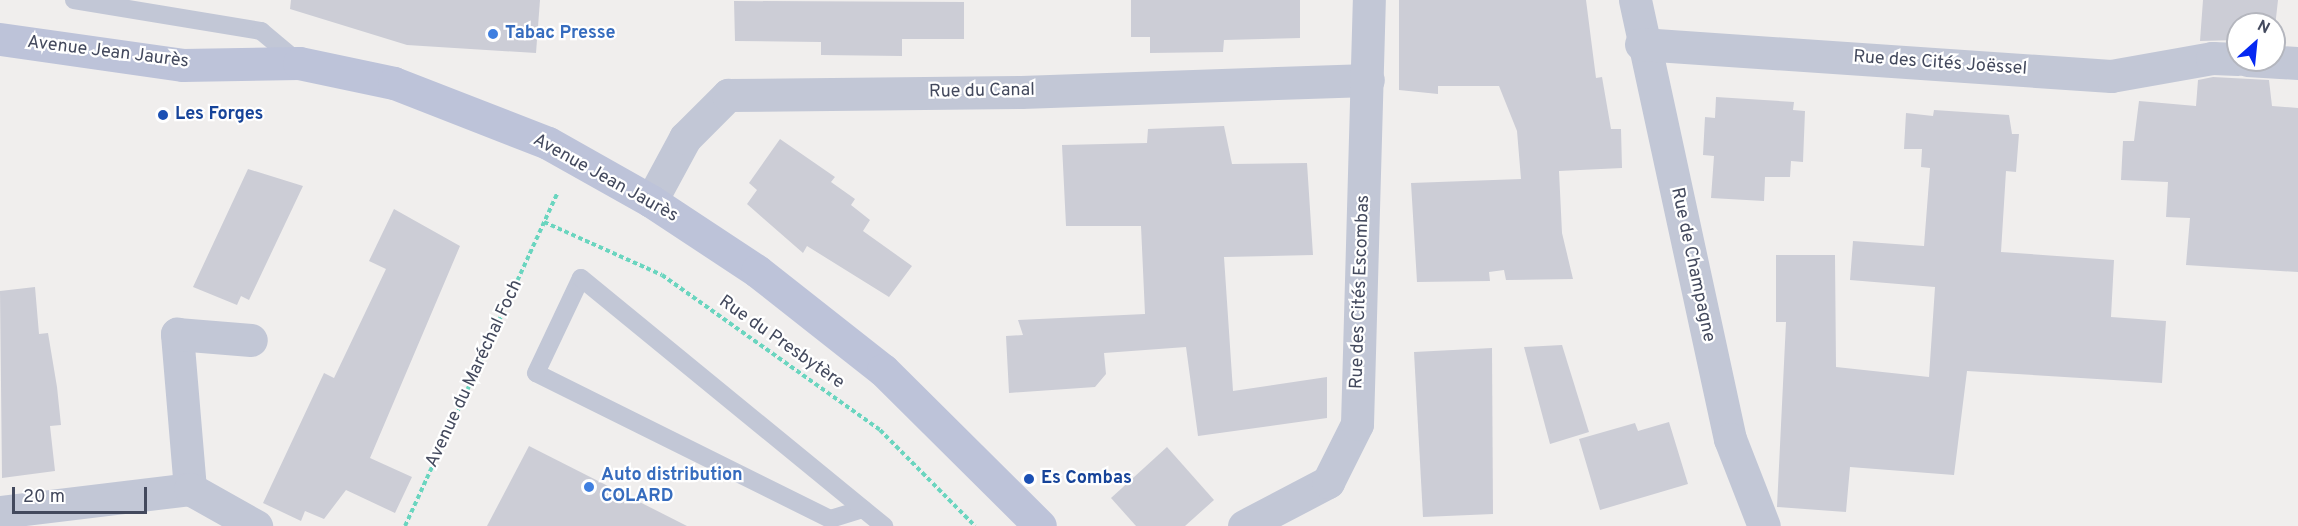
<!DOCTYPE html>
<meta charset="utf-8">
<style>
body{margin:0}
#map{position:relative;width:2298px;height:526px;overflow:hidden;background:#f0eeed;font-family:Overpass,sans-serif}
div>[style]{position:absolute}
.building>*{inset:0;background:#cccdd6}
.path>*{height:4px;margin-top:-2px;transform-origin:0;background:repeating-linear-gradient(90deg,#6ad5bf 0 4.5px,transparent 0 7.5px)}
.lane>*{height:18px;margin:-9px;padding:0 9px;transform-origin:9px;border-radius:9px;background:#c2c7d6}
.street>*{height:33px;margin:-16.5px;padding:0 16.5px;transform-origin:16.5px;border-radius:16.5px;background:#c2c7d6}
.secondary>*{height:33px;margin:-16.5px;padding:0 16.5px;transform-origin:16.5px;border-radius:16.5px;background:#bdc3d9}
.dots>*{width:16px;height:16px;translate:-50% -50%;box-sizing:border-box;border:3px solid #fff;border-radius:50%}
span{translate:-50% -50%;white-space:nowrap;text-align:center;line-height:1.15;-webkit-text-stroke:4.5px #fff;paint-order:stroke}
.shop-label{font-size:18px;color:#366cbe;font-weight:700}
.left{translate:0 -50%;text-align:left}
.street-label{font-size:18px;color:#43495d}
.transit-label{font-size:18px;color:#164399;font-weight:700}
.north{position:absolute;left:2226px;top:12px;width:60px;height:60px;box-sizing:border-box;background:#fff;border:2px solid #b4b6be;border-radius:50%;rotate:27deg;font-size:16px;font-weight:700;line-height:24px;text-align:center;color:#43495d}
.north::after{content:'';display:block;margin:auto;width:21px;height:27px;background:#0528f2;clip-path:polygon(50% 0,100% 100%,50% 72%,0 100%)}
.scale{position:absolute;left:12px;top:487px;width:135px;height:27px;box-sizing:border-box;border:3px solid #43495d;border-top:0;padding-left:8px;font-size:18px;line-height:21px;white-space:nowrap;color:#43495d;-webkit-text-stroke:4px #fff;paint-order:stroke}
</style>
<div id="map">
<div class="building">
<div style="clip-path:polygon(291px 0,540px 0,536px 53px,407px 45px,290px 9px)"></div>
<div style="clip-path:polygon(1131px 0,1300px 0,1300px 38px,1224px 40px,1223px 52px,1150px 53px,1150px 37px,1131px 37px)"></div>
<div style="clip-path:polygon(1399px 0,1586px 0,1596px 78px,1602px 77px,1611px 129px,1621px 129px,1622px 168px,1559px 171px,1562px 233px,1573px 279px,1506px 280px,1504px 270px,1489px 272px,1490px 281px,1417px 282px,1411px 183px,1521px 179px,1517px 131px,1499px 86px,1438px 86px,1438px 94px,1399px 90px)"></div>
<div style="clip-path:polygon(2203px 0,2278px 0,2274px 36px,2274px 24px,2238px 24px,2238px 40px,2200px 41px)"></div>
<div style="clip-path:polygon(734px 1px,964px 2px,964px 39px,902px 39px,902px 56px,821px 55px,821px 42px,735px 41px)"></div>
<div style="clip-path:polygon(2213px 77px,2269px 80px,2272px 106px,2298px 108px,2298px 272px,2186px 265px,2190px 218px,2166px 217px,2168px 182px,2121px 180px,2123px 141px,2134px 141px,2139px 101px,2196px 106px,2198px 80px)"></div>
<div style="clip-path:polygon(1716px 97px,1794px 102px,1793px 110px,1805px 111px,1803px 162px,1791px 161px,1790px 177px,1765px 177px,1764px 201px,1711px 198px,1714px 156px,1703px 155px,1705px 117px,1715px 118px)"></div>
<div style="clip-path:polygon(1934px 110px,2009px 115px,2012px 134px,2019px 134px,2016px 172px,2006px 171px,2001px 252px,2114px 260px,2111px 317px,2166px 321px,2162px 383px,1967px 371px,1954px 475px,1850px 467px,1846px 512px,1777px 507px,1786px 322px,1776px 322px,1776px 255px,1835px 255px,1836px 367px,1929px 377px,1935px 287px,1850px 280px,1853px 241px,1924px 246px,1930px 168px,1921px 167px,1922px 149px,1904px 149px,1906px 113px,1933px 116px)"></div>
<div style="clip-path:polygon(1224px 126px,1232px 164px,1307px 163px,1313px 255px,1224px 257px,1233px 391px,1327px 377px,1327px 418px,1198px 436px,1186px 347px,1104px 353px,1106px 374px,1095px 387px,1009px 393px,1006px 336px,1023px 335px,1018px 320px,1145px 314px,1141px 226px,1066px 226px,1062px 145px,1147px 143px,1148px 129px)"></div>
<div style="clip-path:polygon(780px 139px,835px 177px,831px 182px,855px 199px,851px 205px,870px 220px,863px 231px,912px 266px,889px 297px,807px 246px,803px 253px,747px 204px,757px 190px,749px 183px)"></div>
<div style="clip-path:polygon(248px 169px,303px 186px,249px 300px,241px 296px,237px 305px,193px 287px)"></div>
<div style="clip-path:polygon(394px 209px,460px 246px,370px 458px,412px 477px,395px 513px,346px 490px,324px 519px,305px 511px,301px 521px,263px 503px,324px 373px,334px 378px,386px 269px,369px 261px)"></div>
<div style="clip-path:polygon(35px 287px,39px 334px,48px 333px,57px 387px,61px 425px,50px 426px,55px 471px,2px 478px,0 291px)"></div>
<div style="clip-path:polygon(1562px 345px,1589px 432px,1550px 444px,1524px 347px)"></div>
<div style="clip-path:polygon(1492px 348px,1493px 514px,1423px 517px,1414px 352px)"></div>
<div style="clip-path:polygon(1669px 422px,1688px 484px,1600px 510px,1579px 439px,1635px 423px,1638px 431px)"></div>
<div style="clip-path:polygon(529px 446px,687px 526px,487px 526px)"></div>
<div style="clip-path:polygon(1167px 447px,1214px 500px,1185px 526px,1136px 526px,1111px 498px)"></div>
</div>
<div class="path">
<div style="left:544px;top:222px;width:129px;rotate:24.2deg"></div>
<div style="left:662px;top:275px;width:267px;rotate:35.4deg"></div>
<div style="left:880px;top:430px;width:135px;rotate:45.3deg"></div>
<div style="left:405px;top:526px;width:365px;rotate:-65.4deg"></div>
</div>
<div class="lane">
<div style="left:74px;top:0;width:190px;rotate:9.4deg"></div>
<div style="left:261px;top:31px;width:47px;rotate:39.8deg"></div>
<div style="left:863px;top:509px;width:34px;rotate:163deg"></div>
<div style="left:830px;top:519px;width:328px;rotate:-153.6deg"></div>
<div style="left:536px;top:373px;width:105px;rotate:-64.7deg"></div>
<div style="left:581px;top:278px;width:392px;rotate:39.3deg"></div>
</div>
<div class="street">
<div style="left:1635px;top:0;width:449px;rotate:77.8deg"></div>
<div style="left:1730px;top:439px;width:93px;rotate:68.7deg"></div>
<div style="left:1641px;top:44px;width:471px;rotate:3.9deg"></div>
<div style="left:2111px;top:76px;width:103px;rotate:-10.1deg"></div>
<div style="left:2212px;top:58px;width:26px;rotate:2deg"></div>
<div style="left:2247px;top:60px;width:51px;rotate:3.4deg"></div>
<div style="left:651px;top:201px;width:72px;rotate:-61.6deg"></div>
<div style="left:685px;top:138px;width:61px;rotate:-45deg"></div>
<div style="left:728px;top:95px;width:293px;rotate:-0.6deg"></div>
<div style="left:1021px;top:92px;width:347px;rotate:-2deg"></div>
<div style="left:190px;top:489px;width:156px;rotate:-94.8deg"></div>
<div style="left:177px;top:334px;width:74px;rotate:4.6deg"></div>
<div style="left:0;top:512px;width:191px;rotate:-6.9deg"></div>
<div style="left:190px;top:489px;width:76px;rotate:29.3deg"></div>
<div style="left:1244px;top:526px;width:95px;rotate:-27.6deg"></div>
<div style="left:1328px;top:482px;width:65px;rotate:-63.4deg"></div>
<div style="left:1357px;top:424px;width:424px;rotate:-88.4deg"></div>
</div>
<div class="secondary">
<div style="left:0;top:39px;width:184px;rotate:8.1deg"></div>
<div style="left:182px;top:65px;width:117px;rotate:-1deg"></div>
<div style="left:299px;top:63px;width:97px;rotate:11.9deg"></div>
<div style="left:394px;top:83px;width:165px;rotate:21.3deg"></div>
<div style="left:548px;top:143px;width:118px;rotate:29.4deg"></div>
<div style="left:651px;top:201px;width:127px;rotate:33.4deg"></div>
<div style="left:757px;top:271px;width:160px;rotate:38.2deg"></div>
<div style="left:883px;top:370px;width:221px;rotate:44.8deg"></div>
</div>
<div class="dots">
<div style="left:493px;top:34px;background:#3f7fe0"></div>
<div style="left:163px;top:115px;background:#1a4fb4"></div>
<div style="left:1029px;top:479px;background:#1a4fb4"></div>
<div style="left:589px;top:487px;background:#3f7fe0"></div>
</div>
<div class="shop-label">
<span class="left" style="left:505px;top:34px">Tabac Presse</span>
<span class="left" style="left:601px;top:487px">Auto distribution<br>COLARD</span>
</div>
<div class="street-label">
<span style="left:108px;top:53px;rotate:7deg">Avenue Jean Jaurès</span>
<span style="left:1940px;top:64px;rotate:4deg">Rue des Cités Joëssel</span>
<span style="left:982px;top:92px;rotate:-1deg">Rue du Canal</span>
<span style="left:605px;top:179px;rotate:29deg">Avenue Jean Jaurès</span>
<span style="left:1692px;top:265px;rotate:78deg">Rue de Champagne</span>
<span style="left:1361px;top:292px;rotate:-88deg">Rue des Cités Escombas</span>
<span style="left:781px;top:343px;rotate:35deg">Rue du Presbytère</span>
<span style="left:475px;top:374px;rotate:-65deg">Avenue du Maréchal Foch</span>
</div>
<div class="transit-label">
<span class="left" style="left:175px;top:115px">Les Forges</span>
<span class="left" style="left:1041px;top:479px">Es Combas</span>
</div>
<div class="north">N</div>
<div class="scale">20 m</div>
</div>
